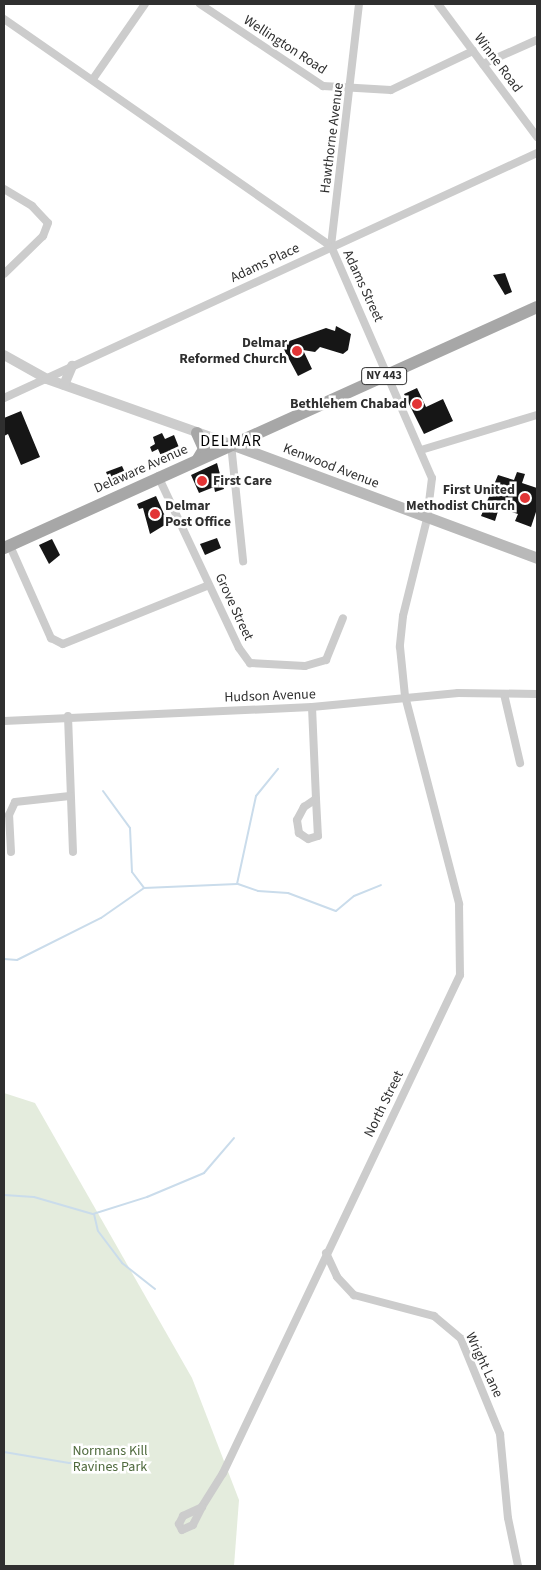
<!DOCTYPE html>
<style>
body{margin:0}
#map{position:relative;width:541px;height:1570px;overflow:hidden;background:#fff;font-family:"Source Sans 3",sans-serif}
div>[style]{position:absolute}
.green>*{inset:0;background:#e4ecdd}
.stream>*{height:2px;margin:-1px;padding:0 1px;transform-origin:1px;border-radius:1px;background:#cadceb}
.building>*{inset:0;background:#161616}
.minor>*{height:8px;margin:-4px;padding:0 4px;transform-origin:4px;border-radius:4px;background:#ccc}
.tertiary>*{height:10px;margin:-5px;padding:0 5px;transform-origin:5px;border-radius:5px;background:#ccc}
.secondary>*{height:11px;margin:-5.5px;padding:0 5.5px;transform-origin:5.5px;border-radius:5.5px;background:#b9b9b9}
.primary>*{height:12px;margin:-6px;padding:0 6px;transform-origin:6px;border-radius:6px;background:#a7a7a7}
.dots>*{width:14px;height:14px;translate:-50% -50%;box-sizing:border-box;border:2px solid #fff;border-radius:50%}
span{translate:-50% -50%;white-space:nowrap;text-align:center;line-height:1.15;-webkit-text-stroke:5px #fff;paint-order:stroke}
.shield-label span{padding:1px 4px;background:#fff;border:1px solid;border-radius:4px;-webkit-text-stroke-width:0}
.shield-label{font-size:12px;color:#2f2f2f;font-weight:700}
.street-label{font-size:14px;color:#2f2f2f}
.poi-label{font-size:14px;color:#2f2f2f;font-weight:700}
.right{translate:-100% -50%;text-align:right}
.left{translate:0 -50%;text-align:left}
.park-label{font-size:14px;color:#4f6a3d}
.quarter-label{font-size:16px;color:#000;letter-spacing:1px}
.frame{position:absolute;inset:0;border:5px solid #2f2f2f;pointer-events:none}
</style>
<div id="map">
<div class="green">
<div style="clip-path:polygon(4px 1093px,35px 1103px,192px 1378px,239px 1500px,234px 1566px,4px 1566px)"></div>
</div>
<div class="stream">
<div style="left:103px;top:791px;width:46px;rotate:53.9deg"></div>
<div style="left:130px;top:828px;width:44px;rotate:87.4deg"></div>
<div style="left:132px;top:872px;width:20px;rotate:53deg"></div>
<div style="left:238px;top:884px;width:21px;rotate:19deg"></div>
<div style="left:258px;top:891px;width:30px;rotate:4deg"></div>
<div style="left:288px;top:893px;width:51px;rotate:20.6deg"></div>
<div style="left:336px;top:911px;width:23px;rotate:-40deg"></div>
<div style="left:354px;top:896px;width:29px;rotate:-22deg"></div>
<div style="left:4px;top:959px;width:13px;rotate:4deg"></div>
<div style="left:17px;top:960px;width:94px;rotate:-26.6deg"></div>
<div style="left:101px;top:918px;width:52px;rotate:-34.9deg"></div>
<div style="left:144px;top:888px;width:93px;rotate:-2.5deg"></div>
<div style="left:237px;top:884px;width:90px;rotate:-77.8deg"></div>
<div style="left:256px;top:796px;width:35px;rotate:-51deg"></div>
<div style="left:4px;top:1195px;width:30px;rotate:4deg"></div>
<div style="left:34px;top:1197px;width:61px;rotate:16.1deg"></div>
<div style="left:93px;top:1214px;width:57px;rotate:-17.5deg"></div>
<div style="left:147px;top:1197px;width:62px;rotate:-22.8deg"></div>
<div style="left:204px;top:1173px;width:46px;rotate:-49.4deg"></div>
<div style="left:94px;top:1214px;width:17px;rotate:77deg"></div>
<div style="left:98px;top:1231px;width:40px;rotate:53deg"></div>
<div style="left:122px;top:1263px;width:42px;rotate:38.2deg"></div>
<div style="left:4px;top:1452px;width:66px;rotate:9.6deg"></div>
<div style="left:69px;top:1463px;width:22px;rotate:-3deg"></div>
</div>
<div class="building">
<div style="clip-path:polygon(505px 273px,512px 292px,505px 295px,493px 275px)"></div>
<div style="clip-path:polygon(336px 326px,351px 334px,348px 350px,343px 354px,320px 347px,315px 352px,303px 350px,312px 369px,298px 376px,281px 344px,326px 328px,335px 331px)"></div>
<div style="clip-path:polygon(417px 388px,426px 407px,443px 399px,453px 421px,424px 434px,404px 394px)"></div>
<div style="clip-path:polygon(21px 411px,40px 457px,21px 465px,8px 434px,4px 436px,4px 418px)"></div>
<div style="clip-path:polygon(162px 433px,165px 439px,174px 435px,180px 450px,162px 458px,158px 449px,152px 452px,150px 447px,155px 444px,153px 437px)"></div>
<div style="clip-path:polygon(217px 463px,224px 489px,215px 492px,214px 487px,199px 493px,191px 475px)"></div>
<div style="clip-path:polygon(122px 466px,127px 477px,111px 484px,106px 472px)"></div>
<div style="clip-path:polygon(517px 472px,525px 474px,522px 483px,537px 488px,537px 509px,531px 527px,515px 521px,518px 514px,499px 508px,495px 521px,481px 516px,498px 475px,514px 480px)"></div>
<div style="clip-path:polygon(156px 496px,168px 523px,150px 534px,143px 508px,139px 509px,137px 504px)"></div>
<div style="clip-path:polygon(217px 538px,221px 548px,205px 555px,200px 544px)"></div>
<div style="clip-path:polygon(52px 539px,60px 555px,49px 564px,39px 545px)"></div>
</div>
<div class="minor">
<div style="left:200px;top:4px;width:148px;rotate:33.7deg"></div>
<div style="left:323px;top:86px;width:68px;rotate:3.4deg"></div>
<div style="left:391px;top:90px;width:91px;rotate:-25.4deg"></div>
<div style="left:438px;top:4px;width:166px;rotate:53.3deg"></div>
<div style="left:4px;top:19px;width:398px;rotate:34.8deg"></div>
<div style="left:331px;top:246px;width:253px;rotate:66.5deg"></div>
<div style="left:432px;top:478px;width:41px;rotate:97deg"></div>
<div style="left:427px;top:519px;width:100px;rotate:103.9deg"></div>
<div style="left:403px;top:616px;width:31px;rotate:96deg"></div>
<div style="left:400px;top:647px;width:49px;rotate:84.2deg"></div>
<div style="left:405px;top:696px;width:215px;rotate:75.4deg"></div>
<div style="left:459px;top:904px;width:71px;rotate:89.2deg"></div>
<div style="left:460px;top:975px;width:552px;rotate:115.45deg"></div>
<div style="left:223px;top:1473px;width:40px;rotate:122deg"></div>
<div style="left:483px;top:64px;width:59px;rotate:-24deg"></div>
<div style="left:93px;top:79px;width:91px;rotate:-55.3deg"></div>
<div style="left:4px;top:189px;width:33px;rotate:31deg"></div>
<div style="left:32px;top:206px;width:23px;rotate:47deg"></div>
<div style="left:48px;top:223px;width:14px;rotate:111deg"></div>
<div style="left:43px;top:236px;width:54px;rotate:135.7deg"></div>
<div style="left:331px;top:246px;width:244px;rotate:-83.4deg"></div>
<div style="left:4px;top:398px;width:587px;rotate:-24.69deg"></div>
<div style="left:231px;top:444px;width:118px;rotate:84.1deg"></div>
<div style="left:421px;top:450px;width:121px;rotate:-16.8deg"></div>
<div style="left:158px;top:476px;width:190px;rotate:64.8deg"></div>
<div style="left:239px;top:648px;width:19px;rotate:54deg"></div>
<div style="left:250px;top:663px;width:55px;rotate:3.1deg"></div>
<div style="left:305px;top:666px;width:22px;rotate:-16deg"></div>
<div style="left:326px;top:660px;width:45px;rotate:-68deg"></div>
<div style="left:10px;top:546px;width:101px;rotate:66deg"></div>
<div style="left:51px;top:638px;width:13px;rotate:27deg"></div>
<div style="left:63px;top:644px;width:157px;rotate:-22deg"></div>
<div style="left:504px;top:694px;width:71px;rotate:76.9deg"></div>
<div style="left:312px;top:707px;width:92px;rotate:87.5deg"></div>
<div style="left:68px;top:716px;width:136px;rotate:87.9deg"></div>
<div style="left:4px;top:721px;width:308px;rotate:-2.6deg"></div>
<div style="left:312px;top:707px;width:147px;rotate:-5.5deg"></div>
<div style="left:458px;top:693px;width:79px;rotate:0.7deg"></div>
<div style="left:316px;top:799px;width:37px;rotate:87deg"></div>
<div style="left:318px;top:836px;width:10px;rotate:163deg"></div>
<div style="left:308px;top:839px;width:11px;rotate:-146deg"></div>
<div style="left:299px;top:833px;width:13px;rotate:-99deg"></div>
<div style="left:297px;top:820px;width:15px;rotate:-62deg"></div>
<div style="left:304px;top:807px;width:14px;rotate:-34deg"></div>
<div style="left:11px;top:852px;width:37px;rotate:-93deg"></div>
<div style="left:9px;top:815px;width:14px;rotate:-65deg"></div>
<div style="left:15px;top:802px;width:55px;rotate:-6.2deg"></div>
<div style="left:326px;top:1253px;width:26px;rotate:65deg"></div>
<div style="left:337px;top:1277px;width:25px;rotate:47deg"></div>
<div style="left:354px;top:1295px;width:83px;rotate:14.7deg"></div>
<div style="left:434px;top:1316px;width:35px;rotate:40deg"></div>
<div style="left:461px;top:1339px;width:103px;rotate:67.7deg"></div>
<div style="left:500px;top:1434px;width:84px;rotate:84.6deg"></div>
<div style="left:508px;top:1518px;width:49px;rotate:78.2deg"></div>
<div style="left:202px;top:1507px;width:20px;rotate:117deg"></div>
<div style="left:193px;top:1525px;width:12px;rotate:156deg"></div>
<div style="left:182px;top:1530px;width:7px;rotate:-117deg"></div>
<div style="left:179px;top:1524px;width:9px;rotate:-63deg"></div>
<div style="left:183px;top:1516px;width:21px;rotate:-25deg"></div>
</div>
<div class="tertiary">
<div style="left:4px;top:355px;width:49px;rotate:29.2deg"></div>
<div style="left:47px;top:379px;width:195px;rotate:19.5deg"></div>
<div style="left:64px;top:385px;width:21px;rotate:-67deg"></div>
</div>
<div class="secondary">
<div style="left:231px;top:444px;width:327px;rotate:20.4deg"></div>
</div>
<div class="primary">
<div style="left:197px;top:433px;width:17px;rotate:66deg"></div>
<div style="left:204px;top:449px;width:12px;rotate:121deg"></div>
<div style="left:4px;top:548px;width:585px;rotate:-24.33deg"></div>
</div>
<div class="dots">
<div style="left:297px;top:351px;background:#e23536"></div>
<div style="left:417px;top:404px;background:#e23536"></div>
<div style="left:202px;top:481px;background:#e23536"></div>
<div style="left:525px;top:498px;background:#e23536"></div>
<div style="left:155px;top:514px;background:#e23536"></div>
</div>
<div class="shield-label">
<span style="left:384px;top:376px">NY 443</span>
</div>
<div class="street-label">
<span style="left:285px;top:45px;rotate:33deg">Wellington Road</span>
<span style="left:498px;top:63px;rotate:53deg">Winne Road</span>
<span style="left:332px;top:138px;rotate:-83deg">Hawthorne Avenue</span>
<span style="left:265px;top:263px;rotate:-25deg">Adams Place</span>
<span style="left:363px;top:286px;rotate:65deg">Adams Street</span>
<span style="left:331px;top:466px;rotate:21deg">Kenwood Avenue</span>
<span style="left:141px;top:469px;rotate:-24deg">Delaware Avenue</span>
<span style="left:234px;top:607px;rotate:65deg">Grove Street</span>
<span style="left:270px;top:696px;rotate:-2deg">Hudson Avenue</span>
<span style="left:384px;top:1104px;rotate:-64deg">North Street</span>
<span style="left:484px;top:1365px;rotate:65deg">Wright Lane</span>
</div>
<div class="poi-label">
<span class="right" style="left:287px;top:351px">Delmar<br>Reformed Church</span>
<span class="right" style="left:407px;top:404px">Bethlehem Chabad</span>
<span class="left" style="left:213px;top:481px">First Care</span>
<span class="right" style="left:515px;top:498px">First United<br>Methodist Church</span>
<span class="left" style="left:165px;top:514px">Delmar<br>Post Office</span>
</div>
<div class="park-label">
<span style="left:110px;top:1459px">Normans Kill<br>Ravines Park</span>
</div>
<div class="quarter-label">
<span style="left:231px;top:441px">DELMAR</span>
</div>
<div class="frame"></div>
</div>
